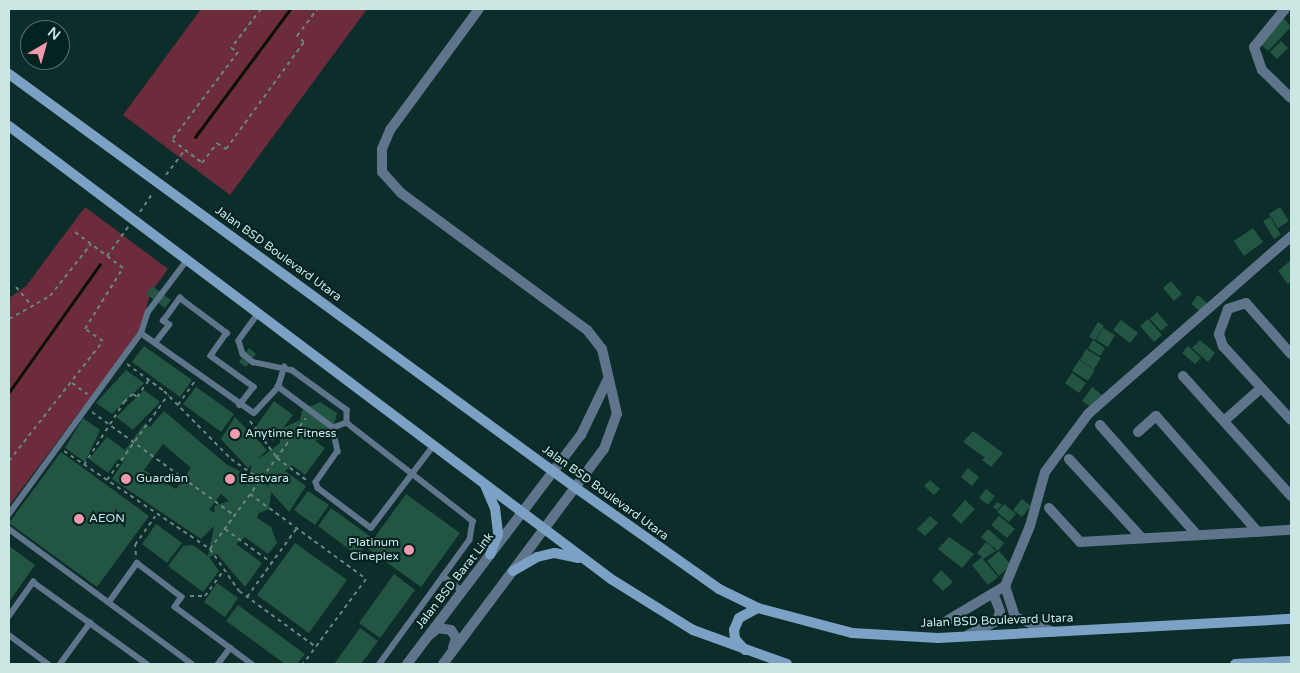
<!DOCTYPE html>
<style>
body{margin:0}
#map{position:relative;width:1300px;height:673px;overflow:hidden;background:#0d2d2a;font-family:"Varela Round",sans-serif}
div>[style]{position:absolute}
.green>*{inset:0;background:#6c2c3c}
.stream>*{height:3px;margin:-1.5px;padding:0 1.5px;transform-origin:1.5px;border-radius:1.5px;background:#0a1101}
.building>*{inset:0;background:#235543}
.path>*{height:2px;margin-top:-1px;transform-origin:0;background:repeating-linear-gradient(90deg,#688683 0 4px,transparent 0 8px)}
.service>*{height:5.5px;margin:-2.75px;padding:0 2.75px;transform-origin:2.75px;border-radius:2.75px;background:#5e758b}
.minor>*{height:10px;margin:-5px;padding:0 5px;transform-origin:5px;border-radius:5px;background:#5e758b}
.secondary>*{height:10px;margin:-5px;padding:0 5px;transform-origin:5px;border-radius:5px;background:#7ba2c5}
.dots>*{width:14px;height:14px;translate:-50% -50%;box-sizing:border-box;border:2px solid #032321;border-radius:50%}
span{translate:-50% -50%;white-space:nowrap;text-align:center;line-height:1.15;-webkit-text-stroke:4.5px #032321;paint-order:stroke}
.street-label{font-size:12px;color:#cae7e3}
.poi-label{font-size:12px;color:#cae7e3}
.left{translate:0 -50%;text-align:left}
.right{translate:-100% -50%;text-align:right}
.frame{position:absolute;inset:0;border:10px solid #cae7e3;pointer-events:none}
.north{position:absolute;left:20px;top:20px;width:50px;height:50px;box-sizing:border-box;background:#032321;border:1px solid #53716f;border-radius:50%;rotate:38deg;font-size:14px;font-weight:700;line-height:20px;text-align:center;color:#cae7e3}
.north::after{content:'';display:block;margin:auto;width:18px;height:22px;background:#f39aac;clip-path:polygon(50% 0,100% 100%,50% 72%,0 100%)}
</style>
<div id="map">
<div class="green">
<div style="clip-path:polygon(201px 9px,367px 9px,230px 195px,123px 115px)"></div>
<div style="clip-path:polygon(85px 207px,168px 269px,150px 294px,140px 331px,9px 506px,9px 298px,26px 286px)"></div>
</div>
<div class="stream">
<div style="left:195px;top:137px;width:159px;rotate:-53.4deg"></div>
<div style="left:9px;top:392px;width:157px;rotate:-54.6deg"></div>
</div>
<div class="building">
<div style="clip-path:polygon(1283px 17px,1291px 27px,1268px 51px,1259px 43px)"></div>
<div style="clip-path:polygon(1281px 41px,1288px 48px,1277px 59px,1270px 52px)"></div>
<div style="clip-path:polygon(1280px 207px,1289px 221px,1278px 228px,1269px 214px)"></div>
<div style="clip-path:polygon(1270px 217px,1281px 235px,1274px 239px,1263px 221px)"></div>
<div style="clip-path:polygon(1253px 228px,1263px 242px,1244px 256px,1234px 241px)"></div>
<div style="clip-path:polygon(1291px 260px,1291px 281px,1288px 284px,1278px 271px)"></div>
<div style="clip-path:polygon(1171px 281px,1182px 294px,1174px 301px,1163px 288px)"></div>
<div style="clip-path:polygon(152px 286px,171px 300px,165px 308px,146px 294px)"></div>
<div style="clip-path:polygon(1198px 295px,1208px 304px,1201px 312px,1191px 304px)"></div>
<div style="clip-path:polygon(1157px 312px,1168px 325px,1161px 331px,1150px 319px)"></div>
<div style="clip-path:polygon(1148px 319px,1162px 335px,1154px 342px,1140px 326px)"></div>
<div style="clip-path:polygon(1121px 320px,1138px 333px,1130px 343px,1113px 330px)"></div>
<div style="clip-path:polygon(1098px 322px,1104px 326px,1095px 340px,1089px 337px)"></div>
<div style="clip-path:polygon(1103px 328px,1115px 335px,1108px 347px,1096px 340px)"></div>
<div style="clip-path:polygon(1093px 340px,1105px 348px,1100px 356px,1088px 348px)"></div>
<div style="clip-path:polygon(1200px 340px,1215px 353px,1208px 362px,1192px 348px)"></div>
<div style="clip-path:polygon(144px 346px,192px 380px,180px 397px,132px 362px)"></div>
<div style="clip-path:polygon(1188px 346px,1201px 358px,1195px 364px,1182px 353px)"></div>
<div style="clip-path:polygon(249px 348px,256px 354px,246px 367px,239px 362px)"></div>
<div style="clip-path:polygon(1086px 349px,1101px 358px,1094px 369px,1080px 360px)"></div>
<div style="clip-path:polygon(1079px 360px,1095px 370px,1088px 381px,1072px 371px)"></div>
<div style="clip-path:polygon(126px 370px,144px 383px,112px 414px,96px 403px)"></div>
<div style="clip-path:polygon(1072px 373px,1086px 383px,1079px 393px,1065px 383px)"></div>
<div style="clip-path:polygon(196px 387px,234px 414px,221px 432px,183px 404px)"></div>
<div style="clip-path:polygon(1092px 387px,1102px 395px,1092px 408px,1082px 401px)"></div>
<div style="clip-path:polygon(144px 390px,160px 402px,133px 430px,116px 417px)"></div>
<div style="clip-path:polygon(evenodd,274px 401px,293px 415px,283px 428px,300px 420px,302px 410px,320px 402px,337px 413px,332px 433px,315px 441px,325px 448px,305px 475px,292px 465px,285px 471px,306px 486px,289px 512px,271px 492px,269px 509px,259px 513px,257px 518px,271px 527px,277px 543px,268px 554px,245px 537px,236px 544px,262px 563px,245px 587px,217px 554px,209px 557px,219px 571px,203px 592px,168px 566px,183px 546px,193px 545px,208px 556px,214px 526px,201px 539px,112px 479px,123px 462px,118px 459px,108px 473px,89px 459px,107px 437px,125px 450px,145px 423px,150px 427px,164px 411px,226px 464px,249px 476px,252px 465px,248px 468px,221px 439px,235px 417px,267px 450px,259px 458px,263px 456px,280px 443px,279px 433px,273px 441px,255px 428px,274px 401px,163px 444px,191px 468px,176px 489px,144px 470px,163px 444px,274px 401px,221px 494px,229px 501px,214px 506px,215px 513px,209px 510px,221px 494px)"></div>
<div style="clip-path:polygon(83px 418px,100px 430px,85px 462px,65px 448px)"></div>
<div style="clip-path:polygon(973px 431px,1003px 453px,991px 467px,982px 460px,989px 452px,984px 457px,963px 442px)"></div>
<div style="clip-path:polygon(61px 452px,149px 516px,97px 587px,9px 523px)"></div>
<div style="clip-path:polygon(968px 468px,979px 477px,972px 486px,961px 477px)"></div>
<div style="clip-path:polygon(930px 480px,940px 489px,934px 495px,924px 486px)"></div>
<div style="clip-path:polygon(986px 489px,995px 496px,988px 505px,979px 498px)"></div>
<div style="clip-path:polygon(308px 491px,329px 505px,315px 525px,294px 510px)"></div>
<div style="clip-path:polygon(406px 494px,460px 533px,421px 587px,367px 548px)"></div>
<div style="clip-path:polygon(1022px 499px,1031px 506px,1022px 517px,1013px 510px)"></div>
<div style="clip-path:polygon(965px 500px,975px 509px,961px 524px,952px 515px)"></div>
<div style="clip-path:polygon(997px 502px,1002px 505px,997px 510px,993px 507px)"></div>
<div style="clip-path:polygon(1004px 504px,1016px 514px,1009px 522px,997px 512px)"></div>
<div style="clip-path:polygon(331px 508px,371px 537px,358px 556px,318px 526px)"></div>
<div style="clip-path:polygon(930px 516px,938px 523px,925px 536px,917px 529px)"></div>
<div style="clip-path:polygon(999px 516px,1015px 529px,1007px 538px,991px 525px)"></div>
<div style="clip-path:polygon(156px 524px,182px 543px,167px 563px,142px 544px)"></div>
<div style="clip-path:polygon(988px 529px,1004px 543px,998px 551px,981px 537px)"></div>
<div style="clip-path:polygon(949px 537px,974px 554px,962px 568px,938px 549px)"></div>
<div style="clip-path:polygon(986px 542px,996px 551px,983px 559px,998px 577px,988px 585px,972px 565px,982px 557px,977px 553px)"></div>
<div style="clip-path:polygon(295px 543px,347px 580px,309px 633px,257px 595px)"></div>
<div style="clip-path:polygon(9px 546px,35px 565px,9px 602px)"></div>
<div style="clip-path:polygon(999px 551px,1011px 565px,999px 576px,987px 561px)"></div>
<div style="clip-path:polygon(941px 570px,953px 582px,943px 591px,932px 580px)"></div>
<div style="clip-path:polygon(394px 574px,415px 590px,380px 638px,359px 623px)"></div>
<div style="clip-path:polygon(217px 583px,238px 598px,225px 617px,204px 602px)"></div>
<div style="clip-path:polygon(238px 605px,305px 654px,297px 664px,285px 664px,226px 621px)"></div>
<div style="clip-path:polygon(360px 628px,378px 641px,361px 664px,334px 664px)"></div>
</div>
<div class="path">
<div style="left:261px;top:9px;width:49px;rotate:127.6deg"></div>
<div style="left:231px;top:48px;width:8px;rotate:30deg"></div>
<div style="left:238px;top:52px;width:110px;rotate:126.9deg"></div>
<div style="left:172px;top:140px;width:38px;rotate:37deg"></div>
<div style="left:202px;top:163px;width:25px;rotate:-53deg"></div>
<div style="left:217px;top:143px;width:11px;rotate:34deg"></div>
<div style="left:226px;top:149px;width:132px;rotate:-53.9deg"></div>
<div style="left:304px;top:42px;width:9px;rotate:-139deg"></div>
<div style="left:297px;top:36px;width:34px;rotate:-53deg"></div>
<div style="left:166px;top:175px;width:30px;rotate:-53deg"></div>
<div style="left:140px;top:212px;width:23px;rotate:-56deg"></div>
<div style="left:107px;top:256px;width:36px;rotate:-54deg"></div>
<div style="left:16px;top:287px;width:23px;rotate:50deg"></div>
<div style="left:9px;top:319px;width:47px;rotate:-29.3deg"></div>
<div style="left:50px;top:296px;width:66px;rotate:-51.7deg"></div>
<div style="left:127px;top:364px;width:46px;rotate:36.1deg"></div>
<div style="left:164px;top:391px;width:95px;rotate:45.4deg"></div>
<div style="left:231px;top:459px;width:37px;rotate:35deg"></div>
<div style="left:72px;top:383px;width:19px;rotate:36deg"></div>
<div style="left:178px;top:405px;width:29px;rotate:-55deg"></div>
<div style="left:92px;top:412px;width:177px;rotate:36deg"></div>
<div style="left:250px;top:421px;width:46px;rotate:53.9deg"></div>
<div style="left:277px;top:458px;width:38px;rotate:37deg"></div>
<div style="left:64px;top:451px;width:176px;rotate:33.9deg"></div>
<div style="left:210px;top:549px;width:51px;rotate:55.4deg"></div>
<div style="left:239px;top:591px;width:95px;rotate:36deg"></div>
<div style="left:9px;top:461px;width:152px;rotate:-51.9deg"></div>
<div style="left:103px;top:341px;width:22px;rotate:-146deg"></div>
<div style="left:85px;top:329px;width:72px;rotate:-58.1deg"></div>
<div style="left:123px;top:268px;width:60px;rotate:-143.1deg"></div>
<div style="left:84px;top:465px;width:75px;rotate:-57.6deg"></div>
<div style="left:124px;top:402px;width:12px;rotate:-42deg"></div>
<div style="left:133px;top:394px;width:5px;rotate:37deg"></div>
<div style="left:137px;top:397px;width:21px;rotate:-55deg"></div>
<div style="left:107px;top:480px;width:105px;rotate:-54.3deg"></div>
<div style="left:250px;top:494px;width:144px;rotate:36.2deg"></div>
<div style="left:366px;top:579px;width:106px;rotate:126.5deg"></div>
<div style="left:225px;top:529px;width:58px;rotate:35.9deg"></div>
<div style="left:210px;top:549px;width:162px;rotate:-53.8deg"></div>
<div style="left:136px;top:555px;width:10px;rotate:-96deg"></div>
<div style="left:135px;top:545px;width:35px;rotate:-55deg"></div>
<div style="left:190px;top:596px;width:15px"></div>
<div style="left:205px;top:596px;width:32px;rotate:-54deg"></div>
<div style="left:247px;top:597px;width:85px;rotate:-54.1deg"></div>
</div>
<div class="service">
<div style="left:259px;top:313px;width:34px;rotate:126deg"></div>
<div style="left:239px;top:341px;width:14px;rotate:73deg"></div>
<div style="left:243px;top:354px;width:13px;rotate:39deg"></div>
<div style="left:253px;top:362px;width:40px;rotate:12deg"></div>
<div style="left:292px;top:370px;width:68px;rotate:36deg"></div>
<div style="left:347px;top:410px;width:13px;rotate:90deg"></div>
<div style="left:347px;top:423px;width:15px;rotate:160deg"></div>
<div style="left:333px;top:428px;width:69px;rotate:-143.3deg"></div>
<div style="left:141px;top:333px;width:138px;rotate:35.3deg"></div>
<div style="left:254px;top:413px;width:35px;rotate:-47deg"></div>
<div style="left:278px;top:387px;width:21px;rotate:-73deg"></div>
<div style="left:155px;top:343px;width:23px;rotate:-52deg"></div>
<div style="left:169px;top:325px;width:7px;rotate:-146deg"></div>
<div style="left:163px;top:321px;width:29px;rotate:-54deg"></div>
<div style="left:180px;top:298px;width:59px;rotate:36.7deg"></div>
<div style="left:227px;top:333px;width:28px;rotate:125deg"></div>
<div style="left:211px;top:356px;width:53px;rotate:35.8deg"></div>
<div style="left:254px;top:387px;width:23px;rotate:128deg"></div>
<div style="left:347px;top:423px;width:160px;rotate:37.9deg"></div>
<div style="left:473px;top:521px;width:19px;rotate:99deg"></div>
<div style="left:470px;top:540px;width:153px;rotate:126deg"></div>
<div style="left:333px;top:428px;width:24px;rotate:78deg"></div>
<div style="left:338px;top:451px;width:38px;rotate:125deg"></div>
<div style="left:316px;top:482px;width:6px;rotate:72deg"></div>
<div style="left:318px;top:488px;width:66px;rotate:37deg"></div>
<div style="left:371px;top:528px;width:104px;rotate:-52.8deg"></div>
<div style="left:9px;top:514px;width:224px;rotate:-53.9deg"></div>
<div style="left:141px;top:333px;width:22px;rotate:-72deg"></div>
<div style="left:148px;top:312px;width:66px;rotate:-53deg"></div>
<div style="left:9px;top:529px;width:227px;rotate:36.4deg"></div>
<div style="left:443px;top:576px;width:24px;rotate:38deg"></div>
<div style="left:109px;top:602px;width:48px;rotate:-54.3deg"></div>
<div style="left:137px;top:563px;width:56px;rotate:37.1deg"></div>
<div style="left:182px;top:597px;width:12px;rotate:125deg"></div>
<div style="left:175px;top:607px;width:96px;rotate:36.5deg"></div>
<div style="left:9px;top:616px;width:42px;rotate:-54.8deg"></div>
<div style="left:33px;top:582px;width:140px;rotate:35.7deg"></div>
<div style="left:9px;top:635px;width:49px;rotate:36.6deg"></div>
<div style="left:60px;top:664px;width:51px;rotate:-53.8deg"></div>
<div style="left:218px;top:664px;width:20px;rotate:-53deg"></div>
</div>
<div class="minor">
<div style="left:1285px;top:9px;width:49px;rotate:129.2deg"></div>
<div style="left:1254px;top:47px;width:24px;rotate:71deg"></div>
<div style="left:1262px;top:70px;width:40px;rotate:44deg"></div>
<div style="left:1291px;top:354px;width:68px;rotate:-131.4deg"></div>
<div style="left:1246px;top:303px;width:19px;rotate:162deg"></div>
<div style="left:1228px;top:309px;width:27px;rotate:110deg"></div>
<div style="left:1219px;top:334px;width:13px;rotate:72deg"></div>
<div style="left:1223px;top:346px;width:100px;rotate:47.4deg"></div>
<div style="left:1183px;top:376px;width:161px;rotate:48deg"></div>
<div style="left:1224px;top:421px;width:50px;rotate:-41.7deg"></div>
<div style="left:1100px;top:425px;width:147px;rotate:48.6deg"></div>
<div style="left:1138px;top:432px;width:24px;rotate:-42deg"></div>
<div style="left:1156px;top:416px;width:154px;rotate:48.7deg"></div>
<div style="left:1069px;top:459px;width:108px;rotate:47.3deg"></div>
<div style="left:1049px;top:508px;width:46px;rotate:47.6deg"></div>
<div style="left:1080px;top:542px;width:211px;rotate:-3.3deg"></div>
<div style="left:1005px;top:586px;width:33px;rotate:72deg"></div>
<div style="left:1015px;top:617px;width:41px;rotate:21.5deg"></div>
<div style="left:948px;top:620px;width:66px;rotate:-30.8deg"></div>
<div style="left:1005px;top:586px;width:65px;rotate:-67.4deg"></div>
<div style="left:1030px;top:526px;width:56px;rotate:-74.5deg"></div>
<div style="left:1045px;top:472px;width:72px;rotate:-53.4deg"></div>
<div style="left:1088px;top:414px;width:270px;rotate:-41.2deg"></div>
<div style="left:431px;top:634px;width:9px;rotate:-41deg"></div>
<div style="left:438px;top:628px;width:13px;rotate:9deg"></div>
<div style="left:451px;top:630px;width:9px;rotate:58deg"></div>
<div style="left:456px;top:638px;width:10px;rotate:107deg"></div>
<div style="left:968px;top:635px;width:32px;rotate:-26deg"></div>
<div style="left:997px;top:621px;width:10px;rotate:-73deg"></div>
<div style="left:1000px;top:611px;width:17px;rotate:-111deg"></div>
<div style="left:407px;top:664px;width:288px;rotate:-52.8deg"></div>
<div style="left:581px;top:435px;width:60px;rotate:-64.3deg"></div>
<div style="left:443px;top:664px;width:269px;rotate:-53.2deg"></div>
<div style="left:604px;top:449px;width:37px;rotate:-70deg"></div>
<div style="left:617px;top:414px;width:67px;rotate:-103deg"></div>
<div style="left:602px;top:349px;width:24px;rotate:-128deg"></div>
<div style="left:587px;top:330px;width:231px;rotate:-143.6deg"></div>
<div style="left:401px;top:193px;width:28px;rotate:-132deg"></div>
<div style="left:382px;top:172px;width:23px;rotate:-90deg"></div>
<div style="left:382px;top:149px;width:21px;rotate:-67deg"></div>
<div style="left:390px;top:130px;width:150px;rotate:-53.7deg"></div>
</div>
<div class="secondary">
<div style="left:9px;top:74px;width:702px;rotate:36.14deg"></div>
<div style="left:576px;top:488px;width:175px;rotate:35.2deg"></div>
<div style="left:719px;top:589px;width:43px;rotate:26deg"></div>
<div style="left:758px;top:608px;width:97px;rotate:14.9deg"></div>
<div style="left:852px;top:633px;width:86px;rotate:3.3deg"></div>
<div style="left:938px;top:638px;width:354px;rotate:-3.1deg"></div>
<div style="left:9px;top:126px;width:753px;rotate:36.96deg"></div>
<div style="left:611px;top:579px;width:97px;rotate:31.9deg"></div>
<div style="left:693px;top:630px;width:100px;rotate:19.9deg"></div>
<div style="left:485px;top:485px;width:25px;rotate:67deg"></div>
<div style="left:495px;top:508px;width:26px;rotate:83deg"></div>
<div style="left:498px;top:534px;width:22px;rotate:111deg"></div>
<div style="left:513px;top:571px;width:28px;rotate:-30deg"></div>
<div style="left:537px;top:557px;width:18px;rotate:-13deg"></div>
<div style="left:555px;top:553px;width:24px;rotate:12deg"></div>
<div style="left:745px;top:650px;width:15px;rotate:-132deg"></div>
<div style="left:735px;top:639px;width:9px;rotate:-96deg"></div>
<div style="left:734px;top:630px;width:13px;rotate:-67deg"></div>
<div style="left:739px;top:618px;width:21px;rotate:-28deg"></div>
<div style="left:1235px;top:664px;width:56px;rotate:-3.1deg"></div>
</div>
<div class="dots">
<div style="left:235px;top:434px;background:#f39aac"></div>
<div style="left:126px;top:479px;background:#f39aac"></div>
<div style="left:230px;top:479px;background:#f39aac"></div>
<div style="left:79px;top:519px;background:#f39aac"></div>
<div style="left:409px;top:550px;background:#f39aac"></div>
</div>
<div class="street-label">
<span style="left:278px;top:254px;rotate:36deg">Jalan BSD Boulevard Utara</span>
<span style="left:605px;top:493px;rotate:36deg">Jalan BSD Boulevard Utara</span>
<span style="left:455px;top:581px;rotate:-52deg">Jalan BSD Barat Link</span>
<span style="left:997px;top:621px;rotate:-2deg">Jalan BSD Boulevard Utara</span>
</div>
<div class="poi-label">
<span class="left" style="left:245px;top:434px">Anytime Fitness</span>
<span class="left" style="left:136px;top:479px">Guardian</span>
<span class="left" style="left:240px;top:479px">Eastvara</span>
<span class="left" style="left:89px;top:519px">AEON</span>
<span class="right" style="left:399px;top:550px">Platinum<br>Cineplex</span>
</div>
<div class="frame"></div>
<div class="north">N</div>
</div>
